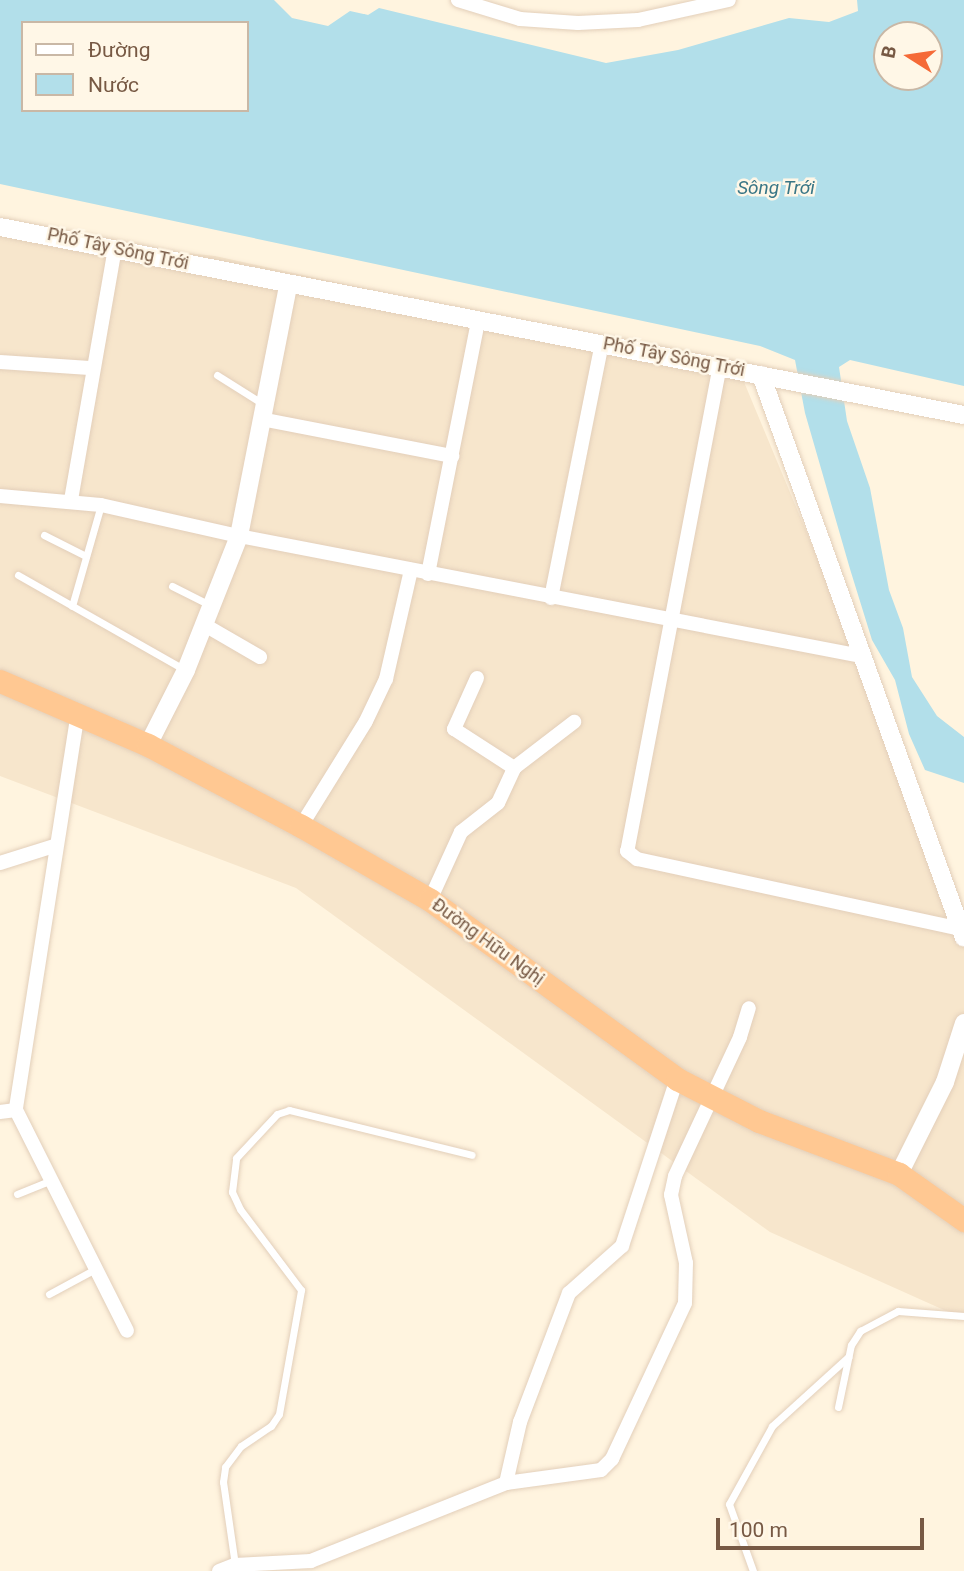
<!DOCTYPE html>
<meta charset="utf-8">
<style>
body{margin:0}
#map{position:relative;width:964px;height:1571px;overflow:hidden;background:#fff4df;font-family:Roboto,sans-serif}
div>[style]{position:absolute}
.residential>*{inset:0;background:#f7e6cc}
.water>*{inset:0;background:#b2dfea}
.roads{filter:drop-shadow(0 0 2px #e3cfba) drop-shadow(0 0 2px #e3cfba)}
.service>*{height:7px;margin:-3.5px;padding:0 3.5px;transform-origin:3.5px;border-radius:3.5px;background:#fff}
.minor>*{height:14px;margin:-7px;padding:0 7px;transform-origin:7px;border-radius:7px;background:#fff}
.tertiary>*{height:18px;margin:-9px;padding:0 9px;transform-origin:9px;border-radius:9px;background:#fff}
.trunk>*{height:23px;margin:-11.5px;padding:0 11.5px;transform-origin:11.5px;border-radius:11.5px;background:#ffc892}
span{translate:-50% -50%;white-space:nowrap;text-align:center;line-height:1.15;-webkit-text-stroke:5px #fff7e7;paint-order:stroke}
.street-label{font-size:18px;color:#775944}
.water-label{font-size:19px;color:#397686;font-style:italic}
.legend{position:absolute;left:21px;top:21px;width:228px;height:91px;box-sizing:border-box;background:#fff7e7;border:2px solid #c9b8a6;margin:0;padding:9px 12px;list-style:none;font-size:21px;color:#775944}
.legend li{display:flex;align-items:center;gap:14px;height:35px}
.legend b{width:35px;border:2px solid #c9b8a6}
.north{position:absolute;left:873px;top:21px;width:70px;height:70px;box-sizing:border-box;background:#fff7e7;border:2px solid #c9b8a6;border-radius:50%;rotate:282deg;font-size:19px;font-weight:700;line-height:28px;text-align:center;color:#775944}
.north::after{content:'';display:block;margin:auto;width:24px;height:32px;background:#f56a37;clip-path:polygon(50% 0,100% 100%,50% 72%,0 100%)}
.scale{position:absolute;left:716px;top:1518px;width:208px;height:32px;box-sizing:border-box;border:4px solid #775944;border-top:0;padding-left:9px;font-size:21px;line-height:24px;white-space:nowrap;color:#775944;-webkit-text-stroke:5px #fff7e7;paint-order:stroke}
</style>
<div id="map">
<div class="residential">
<div style="clip-path:polygon(0 234px,215px 256px,739px 370px,964px 910px,964px 1319px,770px 1232px,296px 888px,0 776px)"></div>
</div>
<div class="water">
<div style="clip-path:polygon(evenodd,0 0,274px 0,292px 18px,328px 26px,350px 11px,368px 15px,379px 8px,606px 63px,678px 50px,789px 18px,829px 22px,858px 11px,857px 0,964px 0,964px 386px,850px 360px,839px 367px,847px 421px,870px 488px,889px 590px,903px 628px,912px 677px,937px 716px,964px 737px,964px 783px,925px 770px,909px 734px,895px 680px,872px 640px,850px 569px,805px 413px,795px 360px,760px 346px,0 184px,0 0,23px 23px,247px 23px,247px 110px,23px 110px,23px 23px,0 0,887px 35px,929px 35px,929px 77px,887px 77px,887px 35px)"></div>
</div>
<div class="roads">
<div class="service">
<div style="left:217px;top:375px;width:54px;rotate:32.2deg"></div>
<div style="left:44px;top:535px;width:47px;rotate:26.6deg"></div>
<div style="left:18px;top:575px;width:192px;rotate:29.6deg"></div>
<div style="left:172px;top:586px;width:42px;rotate:26.6deg"></div>
<div style="left:72px;top:606px;width:105px;rotate:-74deg"></div>
<div style="left:17px;top:1194px;width:38px;rotate:-22deg"></div>
<div style="left:49px;top:1294px;width:55px;rotate:-28.4deg"></div>
<div style="left:838px;top:1407px;width:63px;rotate:-78.2deg"></div>
<div style="left:851px;top:1345px;width:17px;rotate:-57deg"></div>
<div style="left:860px;top:1331px;width:43px;rotate:-27.8deg"></div>
<div style="left:898px;top:1311px;width:66px;rotate:4.3deg"></div>
<div style="left:235px;top:1565px;width:84px;rotate:-98.2deg"></div>
<div style="left:223px;top:1482px;width:15px;rotate:-82deg"></div>
<div style="left:225px;top:1467px;width:26px;rotate:-53deg"></div>
<div style="left:241px;top:1446px;width:36px;rotate:-34deg"></div>
<div style="left:271px;top:1426px;width:14px;rotate:-56deg"></div>
<div style="left:279px;top:1414px;width:126px;rotate:-79.9deg"></div>
<div style="left:301px;top:1290px;width:101px;rotate:-127deg"></div>
<div style="left:240px;top:1209px;width:19px;rotate:-115deg"></div>
<div style="left:232px;top:1192px;width:34px;rotate:-83deg"></div>
<div style="left:236px;top:1158px;width:60px;rotate:-47deg"></div>
<div style="left:277px;top:1114px;width:13px;rotate:-18deg"></div>
<div style="left:289px;top:1110px;width:188px;rotate:13.8deg"></div>
<div style="left:753px;top:1571px;width:71px;rotate:-109.7deg"></div>
<div style="left:729px;top:1504px;width:89px;rotate:-61.1deg"></div>
<div style="left:772px;top:1426px;width:103px;rotate:-42.2deg"></div>
</div>
<div class="minor">
<div style="left:458px;top:0;width:65px;rotate:17deg"></div>
<div style="left:520px;top:19px;width:58px;rotate:3.9deg"></div>
<div style="left:578px;top:23px;width:60px;rotate:-2.9deg"></div>
<div style="left:638px;top:20px;width:93px;rotate:-12.4deg"></div>
<div style="left:0;top:362px;width:90px;rotate:3.8deg"></div>
<div style="left:720px;top:365px;width:495px;rotate:100.8deg"></div>
<div style="left:627px;top:851px;width:13px;rotate:39deg"></div>
<div style="left:637px;top:859px;width:332px;rotate:12.2deg"></div>
<div style="left:261px;top:419px;width:195px;rotate:11deg"></div>
<div style="left:0;top:496px;width:101px;rotate:5.1deg"></div>
<div style="left:101px;top:505px;width:141px;rotate:12.7deg"></div>
<div style="left:239px;top:536px;width:633px;rotate:10.92deg"></div>
<div style="left:71px;top:500px;width:256px;rotate:-80.1deg"></div>
<div style="left:428px;top:574px;width:257px;rotate:-78.8deg"></div>
<div style="left:551px;top:598px;width:260px;rotate:-78.7deg"></div>
<div style="left:203px;top:624px;width:66px;rotate:30.1deg"></div>
<div style="left:477px;top:678px;width:56px;rotate:114.3deg"></div>
<div style="left:454px;top:729px;width:72px;rotate:33deg"></div>
<div style="left:78px;top:712px;width:403px;rotate:98.9deg"></div>
<div style="left:16px;top:1110px;width:247px;rotate:63.3deg"></div>
<div style="left:301px;top:826px;width:123px;rotate:-58.2deg"></div>
<div style="left:366px;top:721px;width:47px;rotate:-64.5deg"></div>
<div style="left:386px;top:679px;width:112px;rotate:-77.1deg"></div>
<div style="left:0;top:863px;width:57px;rotate:-17.5deg"></div>
<div style="left:430px;top:900px;width:75px;rotate:-65.5deg"></div>
<div style="left:461px;top:832px;width:47px;rotate:-38.1deg"></div>
<div style="left:498px;top:803px;width:38px;rotate:-65deg"></div>
<div style="left:514px;top:768px;width:76px;rotate:-37.5deg"></div>
<div style="left:0;top:1112px;width:16px;rotate:-7deg"></div>
<div style="left:506px;top:1483px;width:96px;rotate:-7.8deg"></div>
<div style="left:601px;top:1470px;width:16px;rotate:-45deg"></div>
<div style="left:612px;top:1459px;width:172px;rotate:-64.9deg"></div>
<div style="left:685px;top:1303px;width:40px;rotate:-88.6deg"></div>
<div style="left:686px;top:1263px;width:70px;rotate:-102.4deg"></div>
<div style="left:671px;top:1195px;width:19px;rotate:-78deg"></div>
<div style="left:675px;top:1176px;width:153px;rotate:-64.9deg"></div>
<div style="left:740px;top:1037px;width:30px;rotate:-73deg"></div>
<div style="left:219px;top:1571px;width:17px;rotate:-21deg"></div>
<div style="left:235px;top:1565px;width:76px;rotate:-3deg"></div>
<div style="left:311px;top:1561px;width:210px;rotate:-21.8deg"></div>
<div style="left:506px;top:1483px;width:63px;rotate:-77.1deg"></div>
<div style="left:520px;top:1422px;width:138px;rotate:-69.2deg"></div>
<div style="left:569px;top:1293px;width:71px;rotate:-41.6deg"></div>
<div style="left:622px;top:1246px;width:176px;rotate:-71.8deg"></div>
</div>
<div class="tertiary">
<div style="left:0;top:227px;width:982px;rotate:11.04deg"></div>
<div style="left:761px;top:375px;width:598px;rotate:70.17deg"></div>
<div style="left:148px;top:745px;width:84px;rotate:-63.1deg"></div>
<div style="left:186px;top:670px;width:144px;rotate:-68.4deg"></div>
<div style="left:239px;top:536px;width:255px;rotate:-78.9deg"></div>
<div style="left:899px;top:1174px;width:103px;rotate:-63.4deg"></div>
<div style="left:945px;top:1082px;width:62px;rotate:-72.1deg"></div>
</div>
<div class="trunk">
<div style="left:0;top:681px;width:161px;rotate:23.4deg"></div>
<div style="left:148px;top:745px;width:173px;rotate:27.9deg"></div>
<div style="left:301px;top:826px;width:149px;rotate:29.8deg"></div>
<div style="left:430px;top:900px;width:305px;rotate:35.9deg"></div>
<div style="left:677px;top:1079px;width:92px;rotate:27.1deg"></div>
<div style="left:759px;top:1121px;width:150px;rotate:20.7deg"></div>
<div style="left:899px;top:1174px;width:80px;rotate:35.3deg"></div>
</div>
</div>
<div class="street-label">
<span style="left:118px;top:249px;rotate:12deg">Phố Tây Sông Trới</span>
<span style="left:674px;top:357px;rotate:11deg">Phố Tây Sông Trới</span>
<span style="left:488px;top:942px;rotate:36deg">Đường Hữu Nghị</span>
</div>
<div class="water-label">
<span style="left:776px;top:188px">Sông Trới</span>
</div>
<ul class="legend">
<li><b style="height:9px;background:#fff"></b>Đường</li>
<li><b style="height:19px;background:#b2dfea"></b>Nước</li>
</ul>
<div class="north">B</div>
<div class="scale">100 m</div>
</div>
